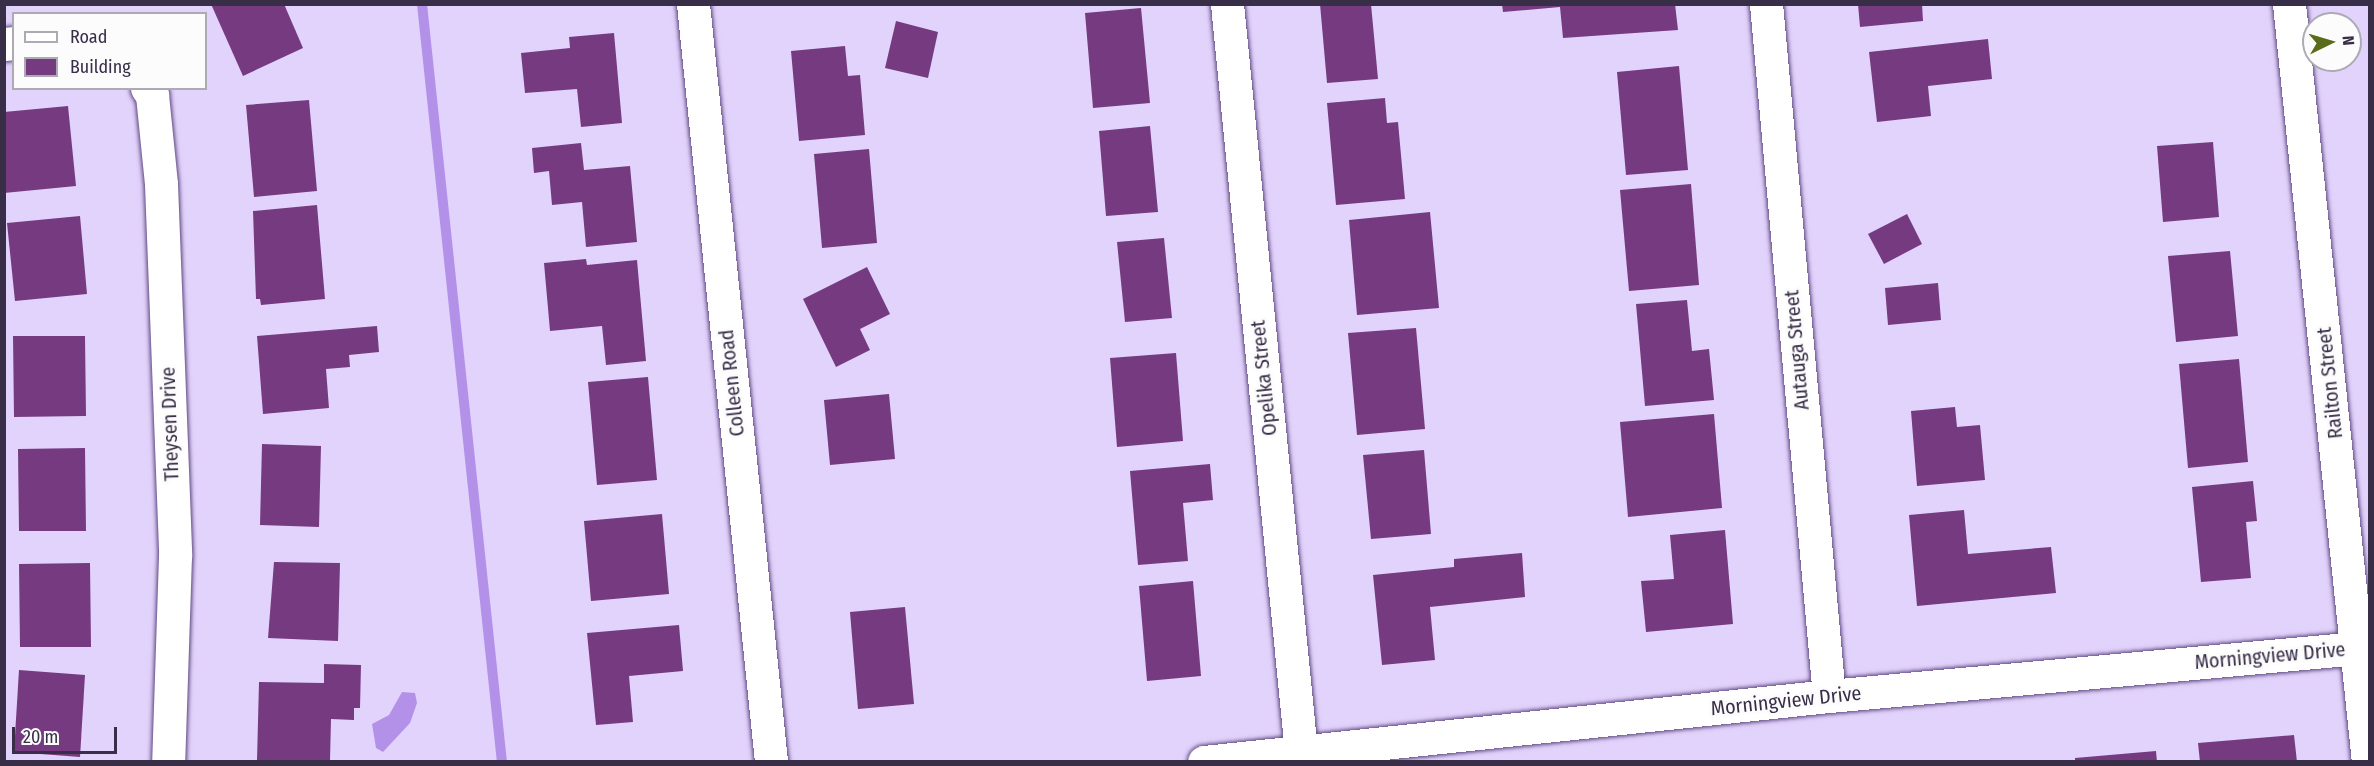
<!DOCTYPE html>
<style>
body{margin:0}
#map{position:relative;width:2374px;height:766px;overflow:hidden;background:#e2d3fc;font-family:"Fira Sans Condensed",sans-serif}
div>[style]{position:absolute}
.water>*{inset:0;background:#b391e9}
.stream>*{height:10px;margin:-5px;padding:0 5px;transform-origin:5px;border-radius:5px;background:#b391e9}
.building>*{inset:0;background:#763a81}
.roads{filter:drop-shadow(0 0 2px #604983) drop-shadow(0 0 2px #604983)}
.minor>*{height:33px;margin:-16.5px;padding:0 16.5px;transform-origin:16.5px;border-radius:16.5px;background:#fff}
span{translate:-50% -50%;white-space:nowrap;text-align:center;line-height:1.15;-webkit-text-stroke:6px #fcfcfc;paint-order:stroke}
.street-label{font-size:20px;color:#382e48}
.frame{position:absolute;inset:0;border:6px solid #382e48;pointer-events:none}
.legend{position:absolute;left:12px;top:12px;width:195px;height:78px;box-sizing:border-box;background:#fcfcfc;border:2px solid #aeaab4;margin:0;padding:8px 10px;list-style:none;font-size:18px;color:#382e48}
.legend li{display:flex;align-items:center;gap:12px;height:30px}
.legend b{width:30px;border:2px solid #aeaab4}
.north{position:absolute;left:2302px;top:12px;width:60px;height:60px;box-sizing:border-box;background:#fcfcfc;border:2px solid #aeaab4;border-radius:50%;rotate:85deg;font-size:16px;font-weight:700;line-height:24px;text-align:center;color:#382e48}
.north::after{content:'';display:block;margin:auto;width:21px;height:27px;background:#5a6c19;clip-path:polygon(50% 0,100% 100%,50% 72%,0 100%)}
.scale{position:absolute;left:12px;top:727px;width:105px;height:27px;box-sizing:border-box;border:3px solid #382e48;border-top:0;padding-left:8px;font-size:18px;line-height:21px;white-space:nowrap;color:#382e48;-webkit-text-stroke:4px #fcfcfc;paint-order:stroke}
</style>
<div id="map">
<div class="water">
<div style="clip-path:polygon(402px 692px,415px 693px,417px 703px,410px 723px,383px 752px,376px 748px,372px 724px,389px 715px)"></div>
</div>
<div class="stream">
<div style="left:422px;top:4px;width:762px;rotate:83.98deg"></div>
</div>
<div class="building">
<div style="clip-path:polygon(211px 4px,284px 4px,303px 48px,243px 76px)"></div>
<div style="clip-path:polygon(1320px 4px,1371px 4px,1378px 79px,1327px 83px)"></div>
<div style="clip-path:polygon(1502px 4px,1675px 4px,1678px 30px,1563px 38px,1560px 7px,1503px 12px)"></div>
<div style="clip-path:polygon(1858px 4px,1922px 4px,1923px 21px,1860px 27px)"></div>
<div style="clip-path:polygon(1141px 8px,1150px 103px,1093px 108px,1085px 13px)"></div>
<div style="clip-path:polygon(896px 21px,938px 32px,928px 78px,885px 68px)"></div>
<div style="clip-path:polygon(614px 33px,622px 123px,581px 127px,577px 89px,525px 93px,521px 53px,570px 48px,569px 37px)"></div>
<div style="clip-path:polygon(1988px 39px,1992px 79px,1928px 86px,1931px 116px,1877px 122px,1869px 52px)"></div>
<div style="clip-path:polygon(845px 46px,848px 76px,860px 75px,865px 135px,799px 141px,791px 51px)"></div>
<div style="clip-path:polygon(1679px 66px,1688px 170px,1626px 175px,1617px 72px)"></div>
<div style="clip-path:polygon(1385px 98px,1387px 123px,1398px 122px,1405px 199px,1336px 205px,1327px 103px)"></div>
<div style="clip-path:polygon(309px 100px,317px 191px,254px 197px,246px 105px)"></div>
<div style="clip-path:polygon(68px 106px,76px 186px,4px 193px,4px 112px)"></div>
<div style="clip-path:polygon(1150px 126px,1158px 212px,1106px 216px,1099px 131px)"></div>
<div style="clip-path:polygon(2213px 142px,2219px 217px,2163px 222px,2157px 146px)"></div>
<div style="clip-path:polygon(581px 143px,584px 170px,630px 166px,637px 242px,586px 247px,582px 202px,552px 205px,549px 171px,534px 173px,532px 148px)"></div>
<div style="clip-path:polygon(869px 149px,877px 243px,822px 248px,814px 154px)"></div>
<div style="clip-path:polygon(1691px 184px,1699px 285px,1629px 291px,1620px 190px)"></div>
<div style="clip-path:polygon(317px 205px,325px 299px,261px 305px,260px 299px,256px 299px,253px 211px)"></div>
<div style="clip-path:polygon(1430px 212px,1439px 308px,1357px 315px,1349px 220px)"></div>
<div style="clip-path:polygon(1907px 214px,1922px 244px,1884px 264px,1868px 234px)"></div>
<div style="clip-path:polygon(80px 216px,87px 294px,15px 301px,7px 223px)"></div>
<div style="clip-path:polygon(1164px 238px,1172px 318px,1125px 322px,1117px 242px)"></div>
<div style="clip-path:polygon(2230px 251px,2238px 336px,2176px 342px,2168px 256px)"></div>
<div style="clip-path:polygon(586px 259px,587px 265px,637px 260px,646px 361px,606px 365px,602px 326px,550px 331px,544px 263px)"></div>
<div style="clip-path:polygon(867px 267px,890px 314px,860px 329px,870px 350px,836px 367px,803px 299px)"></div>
<div style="clip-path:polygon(1938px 283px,1941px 320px,1888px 325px,1885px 288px)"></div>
<div style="clip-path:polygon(1687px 300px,1692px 351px,1709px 349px,1714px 400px,1645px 406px,1636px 304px)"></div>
<div style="clip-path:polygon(377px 326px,379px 352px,349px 355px,350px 367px,326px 369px,329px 408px,263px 414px,257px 336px)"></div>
<div style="clip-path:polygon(1416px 328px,1425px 429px,1357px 435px,1348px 333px)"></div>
<div style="clip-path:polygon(13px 336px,85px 336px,86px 416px,14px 417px)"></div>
<div style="clip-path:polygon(1176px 353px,1183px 441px,1117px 447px,1110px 358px)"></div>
<div style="clip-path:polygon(2239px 359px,2248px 462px,2188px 468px,2179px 364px)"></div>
<div style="clip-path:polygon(648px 377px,657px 480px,597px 485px,588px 382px)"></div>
<div style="clip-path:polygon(889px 394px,895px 459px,830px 465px,824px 400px)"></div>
<div style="clip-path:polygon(1955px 407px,1957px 427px,1980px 425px,1985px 480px,1917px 486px,1911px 411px)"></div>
<div style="clip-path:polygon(1714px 414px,1722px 508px,1628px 517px,1620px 422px)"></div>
<div style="clip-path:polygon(262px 444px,321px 446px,319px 527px,260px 525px)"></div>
<div style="clip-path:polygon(85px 448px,86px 531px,19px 531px,18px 449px)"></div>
<div style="clip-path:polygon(1424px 450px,1431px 534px,1371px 539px,1363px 455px)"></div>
<div style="clip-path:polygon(1210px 464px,1213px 500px,1183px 503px,1188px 561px,1138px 565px,1130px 471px)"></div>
<div style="clip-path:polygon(2253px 481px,2257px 521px,2246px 522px,2251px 578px,2201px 582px,2192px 487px)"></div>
<div style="clip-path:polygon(1964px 510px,1968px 554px,2051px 547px,2056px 593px,1917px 606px,1909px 515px)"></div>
<div style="clip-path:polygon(662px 514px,669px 594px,591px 601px,584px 521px)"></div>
<div style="clip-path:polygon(1725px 530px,1733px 624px,1646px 632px,1641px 581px,1674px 579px,1670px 535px)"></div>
<div style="clip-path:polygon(1522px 553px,1525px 597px,1430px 607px,1435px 660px,1382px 665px,1373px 575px,1454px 567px,1454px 559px)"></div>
<div style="clip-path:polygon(274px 562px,340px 563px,338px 641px,268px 638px)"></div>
<div style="clip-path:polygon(90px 563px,91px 647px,20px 647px,19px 564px)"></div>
<div style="clip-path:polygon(1193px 581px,1201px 676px,1147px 681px,1139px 586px)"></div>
<div style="clip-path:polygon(905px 607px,914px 704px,858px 709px,850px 612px)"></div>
<div style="clip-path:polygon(679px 625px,683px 671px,629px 676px,633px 722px,596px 725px,587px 633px)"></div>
<div style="clip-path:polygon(324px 664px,361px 665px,360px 708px,354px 708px,354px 720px,331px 719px,330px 761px,257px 760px,259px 682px,324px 683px)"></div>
<div style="clip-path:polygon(19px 670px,85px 675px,80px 757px,14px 752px)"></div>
<div style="clip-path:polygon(2294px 735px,2297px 762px,2200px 762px,2198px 743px)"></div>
<div style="clip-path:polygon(2156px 751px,2157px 762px,2075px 762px,2075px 758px)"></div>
</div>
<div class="roads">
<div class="minor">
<div style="left:693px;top:4px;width:762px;rotate:84.12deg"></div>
<div style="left:1227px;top:4px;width:752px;rotate:84.35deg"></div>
<div style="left:1766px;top:4px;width:695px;rotate:84.8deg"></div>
<div style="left:2289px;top:4px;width:762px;rotate:84.05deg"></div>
<div style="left:4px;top:44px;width:10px;rotate:-6deg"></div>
<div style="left:147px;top:88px;width:9px;rotate:54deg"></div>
<div style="left:152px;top:95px;width:89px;rotate:84.2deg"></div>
<div style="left:161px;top:184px;width:372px;rotate:87.8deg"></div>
<div style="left:175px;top:556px;width:206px;rotate:91.9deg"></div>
<div style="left:1204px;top:762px;width:628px;rotate:-6.03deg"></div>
<div style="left:1829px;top:696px;width:543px;rotate:-5.18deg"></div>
</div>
</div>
<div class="street-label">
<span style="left:1797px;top:350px;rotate:-95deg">Autauga Street</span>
<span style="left:1264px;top:378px;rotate:-96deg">Opelika Street</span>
<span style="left:732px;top:383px;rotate:-96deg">Colleen Road</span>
<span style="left:2330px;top:383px;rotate:-96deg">Railton Street</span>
<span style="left:170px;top:424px;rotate:-92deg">Theysen Drive</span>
<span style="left:2270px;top:656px;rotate:-5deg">Morningview Drive</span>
<span style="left:1786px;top:701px;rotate:-6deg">Morningview Drive</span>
</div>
<div class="frame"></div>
<ul class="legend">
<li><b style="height:8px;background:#fff"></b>Road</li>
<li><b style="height:16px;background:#763a81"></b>Building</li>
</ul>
<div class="north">N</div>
<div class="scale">20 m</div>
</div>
